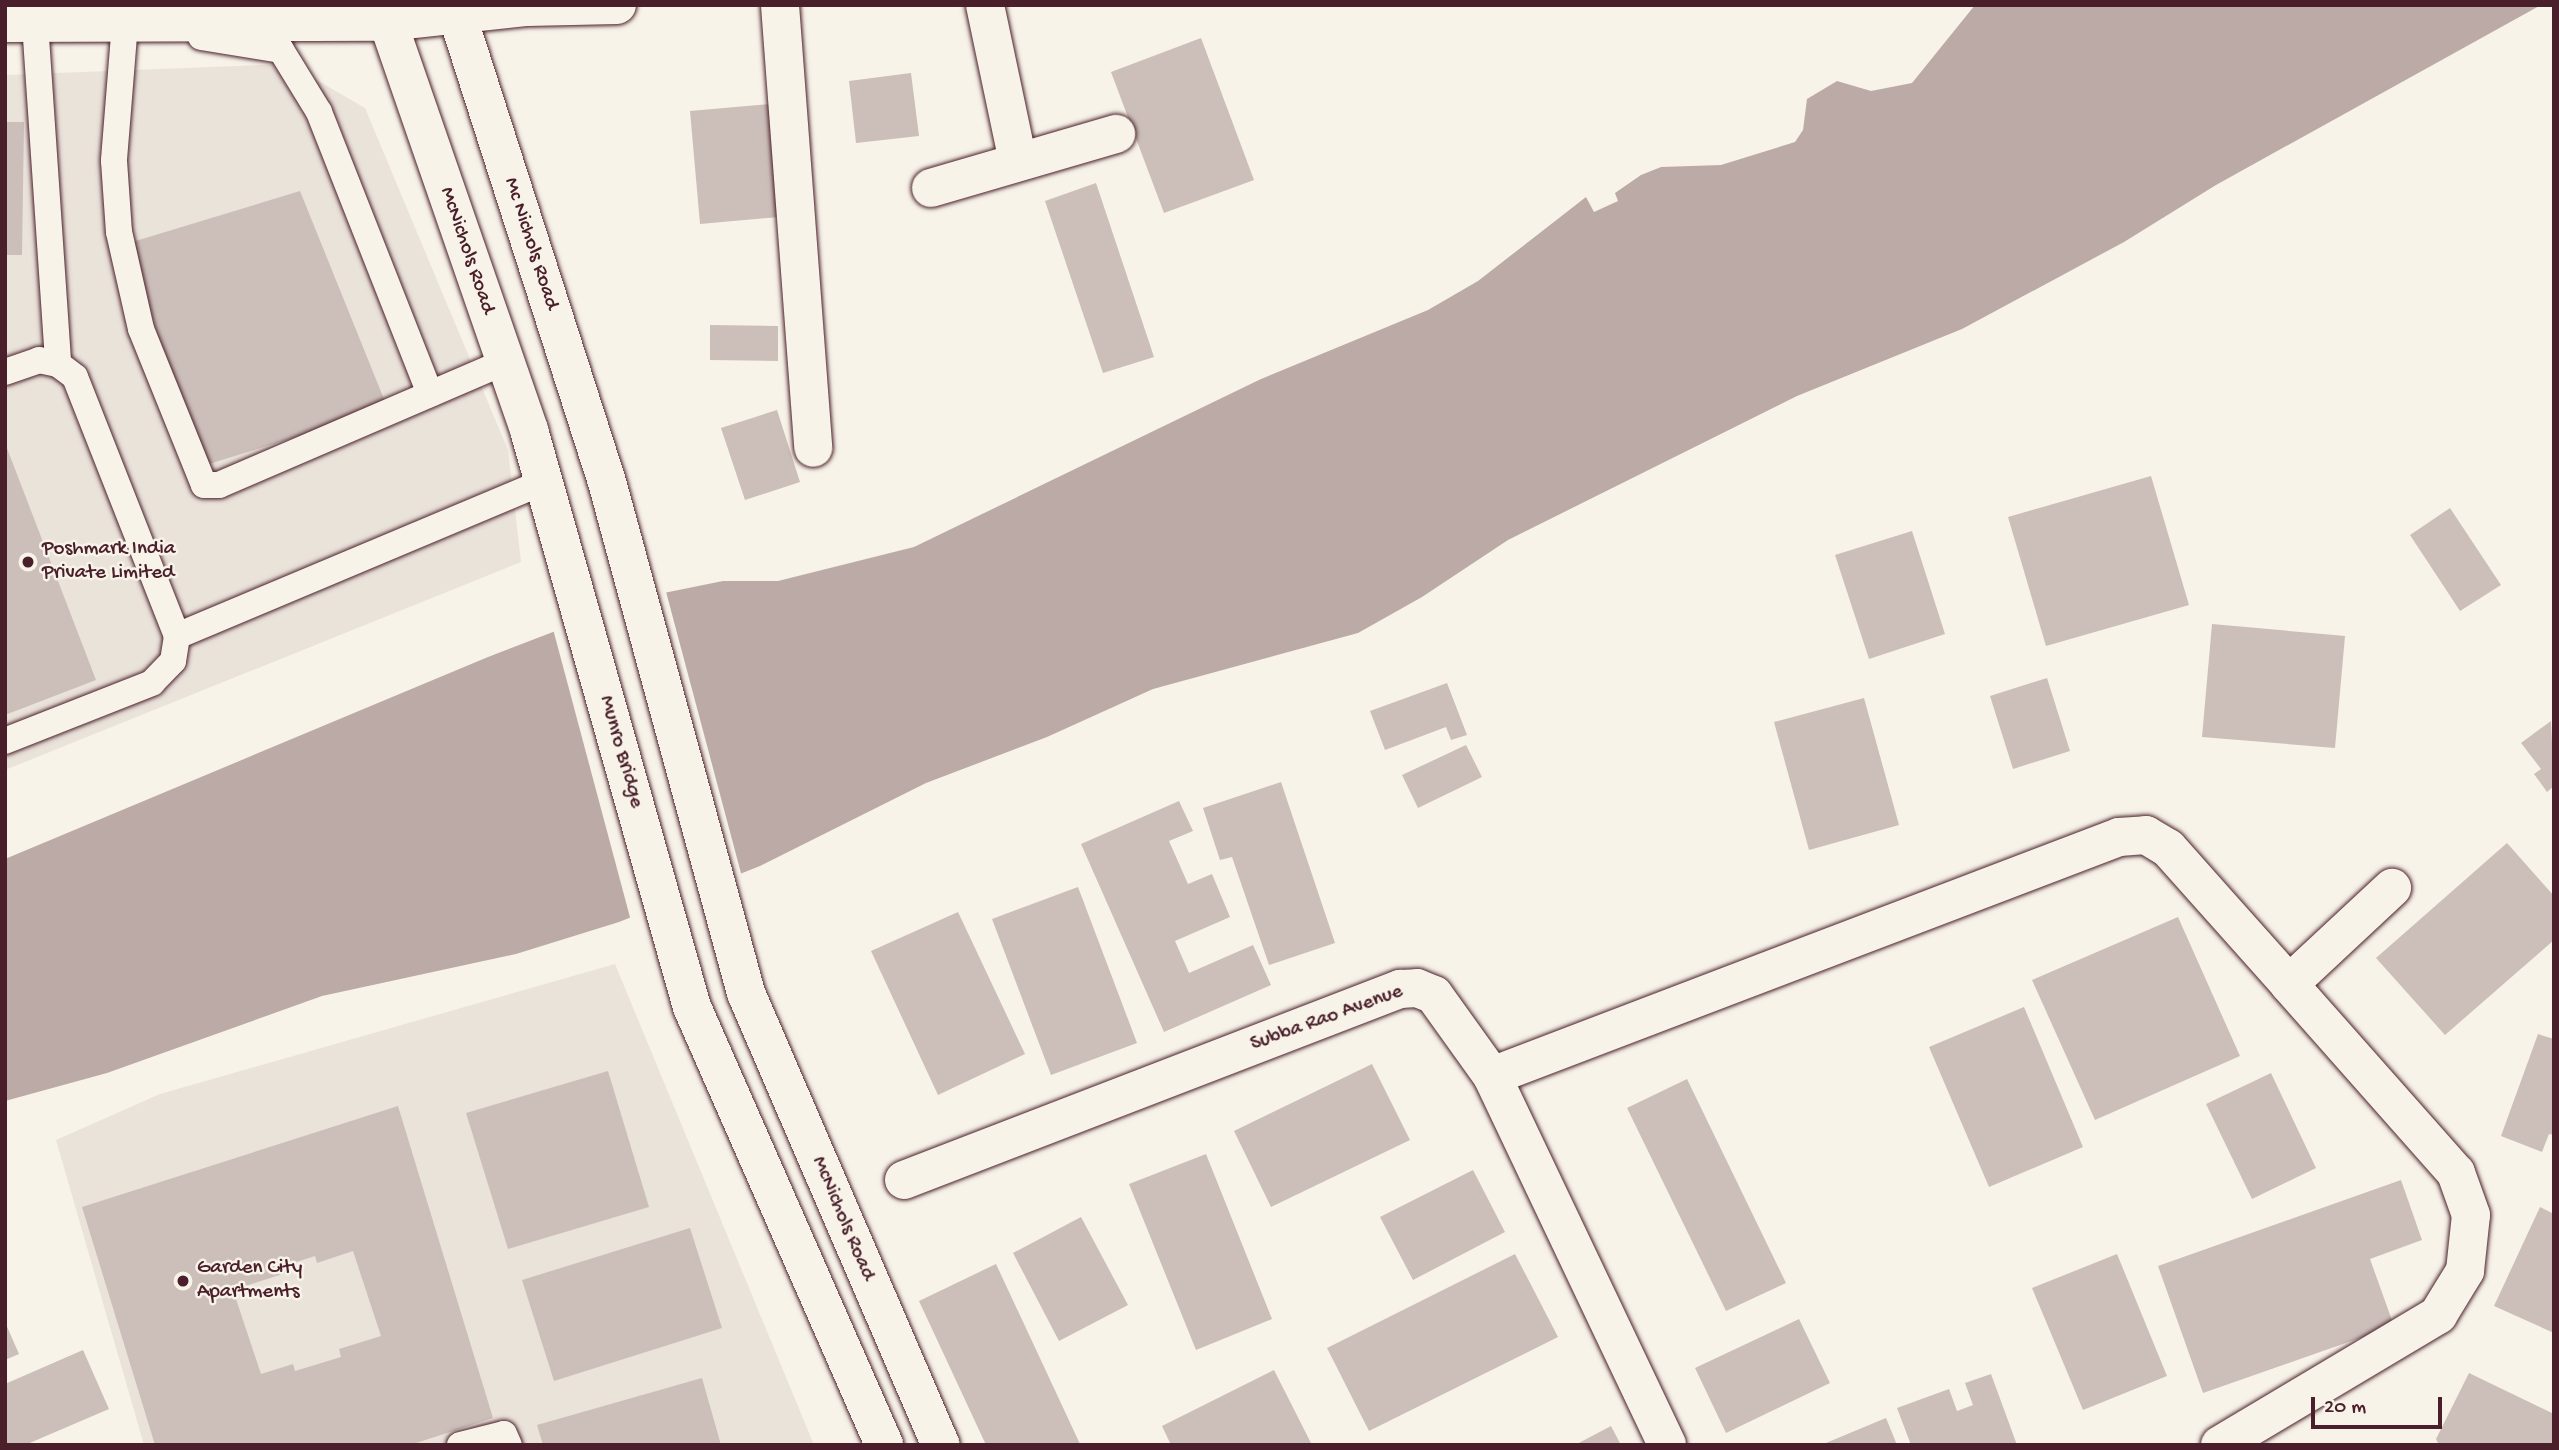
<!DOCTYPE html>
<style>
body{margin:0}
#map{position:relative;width:2559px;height:1450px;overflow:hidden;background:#f7f3e8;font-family:"Gochi Hand",sans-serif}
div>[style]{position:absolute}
.built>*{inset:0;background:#eae3da}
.water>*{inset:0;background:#bcaaa7}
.pier>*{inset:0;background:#f7f3e8}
.building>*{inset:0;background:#ccbfb9}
.roads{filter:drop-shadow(0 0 2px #4a1f2b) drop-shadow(0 0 2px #4a1f2b)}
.lane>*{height:26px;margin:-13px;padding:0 13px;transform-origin:13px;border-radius:13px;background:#f7f3e8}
.street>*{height:38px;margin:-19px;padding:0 19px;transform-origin:19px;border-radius:19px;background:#f7f3e8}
.secondary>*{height:38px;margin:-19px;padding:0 19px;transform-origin:19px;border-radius:19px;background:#f7f3e8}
.primary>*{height:38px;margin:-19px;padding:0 19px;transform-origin:19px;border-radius:19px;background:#f7f3e8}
.dots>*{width:19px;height:19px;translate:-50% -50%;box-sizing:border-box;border:4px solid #f7f3e8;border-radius:50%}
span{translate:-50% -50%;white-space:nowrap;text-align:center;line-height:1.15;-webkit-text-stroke:5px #f7f3e8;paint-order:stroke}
.street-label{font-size:21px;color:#4a1f2b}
.poi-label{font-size:21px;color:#4a1f2b}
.left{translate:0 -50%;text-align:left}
.frame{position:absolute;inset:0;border:7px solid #4a1f2b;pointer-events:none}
.scale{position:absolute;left:2311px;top:1397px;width:131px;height:32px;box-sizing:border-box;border:4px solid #4a1f2b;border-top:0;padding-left:9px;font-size:21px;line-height:24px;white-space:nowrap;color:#4a1f2b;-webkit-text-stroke:5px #f7f3e8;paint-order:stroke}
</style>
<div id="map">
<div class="built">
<div style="clip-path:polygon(289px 64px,365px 108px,508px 450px,521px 562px,5px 770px,5px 75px)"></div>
<div style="clip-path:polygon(615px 964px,814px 1445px,144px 1445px,56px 1140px,160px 1094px)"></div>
</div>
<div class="water">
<div style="clip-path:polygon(1975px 5px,2541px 5px,2216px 185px,2124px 242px,1962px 329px,1797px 396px,1508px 540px,1422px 597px,1358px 633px,1153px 689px,1047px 737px,926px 783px,760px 866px,619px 922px,516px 954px,322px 996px,107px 1073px,5px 1101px,5px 859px,488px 657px,644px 597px,723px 581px,778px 581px,914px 547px,1261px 379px,1428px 310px,1478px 281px,1586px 197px,1594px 212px,1618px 201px,1615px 193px,1641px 175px,1661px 167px,1721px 165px,1795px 142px,1803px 130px,1807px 99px,1837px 81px,1871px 91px,1912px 83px)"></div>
</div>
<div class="pier">
<div style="clip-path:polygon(665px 588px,742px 877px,631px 921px,553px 629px)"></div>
</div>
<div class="building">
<div style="clip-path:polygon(1201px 38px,1254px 180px,1164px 213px,1111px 72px)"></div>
<div style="clip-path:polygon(911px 73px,919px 136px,856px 143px,849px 81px)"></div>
<div style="clip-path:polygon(781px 103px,791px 216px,700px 224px,690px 111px)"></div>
<div style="clip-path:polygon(5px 122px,24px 122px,22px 255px,5px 255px)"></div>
<div style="clip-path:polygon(1096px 183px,1154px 357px,1103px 373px,1045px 201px)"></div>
<div style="clip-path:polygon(300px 191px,388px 409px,199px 467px,129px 243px)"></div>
<div style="clip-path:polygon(710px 325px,778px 326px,778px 361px,710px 360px)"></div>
<div style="clip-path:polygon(777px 410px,800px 482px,745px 500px,721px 428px)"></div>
<div style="clip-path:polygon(5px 443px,96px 680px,5px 715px)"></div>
<div style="clip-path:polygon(2151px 476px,2189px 605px,2046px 646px,2008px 517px)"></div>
<div style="clip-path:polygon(2450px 508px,2501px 585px,2460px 611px,2410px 535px)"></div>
<div style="clip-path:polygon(1912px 531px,1945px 634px,1869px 659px,1835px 555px)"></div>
<div style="clip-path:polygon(2212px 624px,2345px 636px,2335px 748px,2202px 737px)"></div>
<div style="clip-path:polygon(2047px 678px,2070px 751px,2013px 769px,1990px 696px)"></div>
<div style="clip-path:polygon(1447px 683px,1467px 735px,1451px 740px,1446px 727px,1385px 750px,1370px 711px)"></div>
<div style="clip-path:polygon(1864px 698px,1899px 825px,1809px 850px,1774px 722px)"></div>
<div style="clip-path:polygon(2551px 721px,2554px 786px,2547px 792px,2534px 774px,2541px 769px,2521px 743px)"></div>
<div style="clip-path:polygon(1466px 745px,1482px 777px,1418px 808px,1402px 775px)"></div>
<div style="clip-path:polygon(1281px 782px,1335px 943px,1269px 965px,1232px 857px,1220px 860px,1203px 808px)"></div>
<div style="clip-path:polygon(1179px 801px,1193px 831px,1169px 841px,1188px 884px,1212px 874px,1230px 917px,1175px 941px,1189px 973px,1253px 945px,1271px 985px,1164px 1032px,1081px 844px)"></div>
<div style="clip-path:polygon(2507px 843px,2554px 896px,2554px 940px,2445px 1035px,2376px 958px)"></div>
<div style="clip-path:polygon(1078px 887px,1137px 1043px,1051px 1075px,992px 919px)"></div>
<div style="clip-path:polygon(958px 912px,1025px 1054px,938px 1095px,871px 951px)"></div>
<div style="clip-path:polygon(2178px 917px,2240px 1056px,2095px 1120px,2032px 980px)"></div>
<div style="clip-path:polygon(2024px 1007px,2083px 1147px,1989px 1187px,1929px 1047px)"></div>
<div style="clip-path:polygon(2538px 1034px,2554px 1039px,2554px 1135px,2549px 1134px,2542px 1152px,2501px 1136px)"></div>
<div style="clip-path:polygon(1372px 1064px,1410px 1140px,1271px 1207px,1234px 1131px)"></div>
<div style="clip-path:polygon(608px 1071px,649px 1207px,508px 1249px,466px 1113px)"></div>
<div style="clip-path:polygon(2271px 1073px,2316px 1168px,2252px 1199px,2206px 1104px)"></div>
<div style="clip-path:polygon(1687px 1079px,1786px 1283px,1726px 1311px,1627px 1108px)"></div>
<div style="clip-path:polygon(evenodd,398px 1106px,493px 1418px,410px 1445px,155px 1445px,82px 1207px,398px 1106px,353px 1251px,381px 1336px,339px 1349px,341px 1357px,295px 1371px,293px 1364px,261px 1374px,233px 1290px,289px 1272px,287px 1265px,315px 1256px,317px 1263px,353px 1251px)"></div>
<div style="clip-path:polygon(1206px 1154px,1272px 1319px,1196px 1350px,1129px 1184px)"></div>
<div style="clip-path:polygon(1473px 1170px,1505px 1232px,1413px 1280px,1380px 1217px)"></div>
<div style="clip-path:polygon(2401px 1180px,2422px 1240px,2370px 1259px,2394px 1326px,2203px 1393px,2158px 1266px)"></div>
<div style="clip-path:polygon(2540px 1207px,2554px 1214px,2554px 1333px,2494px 1306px)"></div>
<div style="clip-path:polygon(1081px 1217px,1128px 1305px,1059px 1341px,1013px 1253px)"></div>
<div style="clip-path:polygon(690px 1228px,722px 1328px,554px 1381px,522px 1280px)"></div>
<div style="clip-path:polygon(1515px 1254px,1558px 1337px,1369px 1431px,1327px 1348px)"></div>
<div style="clip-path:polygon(2117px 1254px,2167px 1376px,2083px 1410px,2032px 1288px)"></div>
<div style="clip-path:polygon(996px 1264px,1080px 1444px,1078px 1445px,986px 1445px,919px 1301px)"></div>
<div style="clip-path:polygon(1799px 1319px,1830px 1383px,1726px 1433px,1695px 1368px)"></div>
<div style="clip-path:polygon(5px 1322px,19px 1354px,5px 1360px)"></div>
<div style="clip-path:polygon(83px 1350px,109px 1409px,25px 1445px,5px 1445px,5px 1384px)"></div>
<div style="clip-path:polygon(1274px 1370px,1312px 1445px,1171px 1445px,1162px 1426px)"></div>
<div style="clip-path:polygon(2469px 1373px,2554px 1414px,2554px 1445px,2439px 1445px,2436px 1439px)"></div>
<div style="clip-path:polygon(1991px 1374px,2017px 1445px,1911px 1445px,1897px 1408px,1949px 1389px,1957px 1411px,1973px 1405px,1965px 1383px)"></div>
<div style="clip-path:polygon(702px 1378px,721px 1445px,543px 1445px,537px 1425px)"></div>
<div style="clip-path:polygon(1886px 1418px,1897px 1445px,1821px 1445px)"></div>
<div style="clip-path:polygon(1611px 1426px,1621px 1445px,1575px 1445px)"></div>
</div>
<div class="roads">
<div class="lane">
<div style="left:35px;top:23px;width:342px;rotate:86.1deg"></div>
<div style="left:125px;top:23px;width:138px;rotate:94.6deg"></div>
<div style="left:114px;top:161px;width:71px;rotate:86deg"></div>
<div style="left:119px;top:232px;width:99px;rotate:77.2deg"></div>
<div style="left:141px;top:329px;width:168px;rotate:68deg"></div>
<div style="left:204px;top:485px;width:15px"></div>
<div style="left:219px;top:485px;width:311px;rotate:-23.3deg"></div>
<div style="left:201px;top:37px;width:81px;rotate:9.2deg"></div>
<div style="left:281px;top:50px;width:73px;rotate:58.5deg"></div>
<div style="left:319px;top:112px;width:303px;rotate:68.5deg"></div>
<div style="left:5px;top:372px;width:36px;rotate:-19deg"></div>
<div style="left:39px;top:360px;width:19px;rotate:12deg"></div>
<div style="left:58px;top:364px;width:21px;rotate:37deg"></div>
<div style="left:75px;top:377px;width:278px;rotate:68.5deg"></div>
<div style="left:177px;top:636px;width:25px;rotate:99deg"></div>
<div style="left:173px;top:661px;width:30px;rotate:134deg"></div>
<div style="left:152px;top:683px;width:158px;rotate:158.5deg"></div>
<div style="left:177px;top:636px;width:397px;rotate:-22.8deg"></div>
<div style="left:460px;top:1445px;width:45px;rotate:-14deg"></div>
<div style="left:504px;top:1434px;width:12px;rotate:66deg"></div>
</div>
<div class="street">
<div style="left:780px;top:5px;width:444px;rotate:85.7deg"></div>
<div style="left:985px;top:5px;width:160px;rotate:78.1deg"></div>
<div style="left:931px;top:188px;width:193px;rotate:-16.3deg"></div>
<div style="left:1492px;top:1076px;width:671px;rotate:-20.87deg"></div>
<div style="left:2119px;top:837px;width:27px;rotate:-4deg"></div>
<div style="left:2146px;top:835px;width:26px;rotate:31deg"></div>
<div style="left:2168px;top:848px;width:182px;rotate:48.3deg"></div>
<div style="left:904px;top:1180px;width:532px;rotate:-21.06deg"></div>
<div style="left:1400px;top:989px;width:17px;rotate:-3deg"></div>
<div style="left:1417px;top:988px;width:18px;rotate:22deg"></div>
<div style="left:1434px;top:995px;width:100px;rotate:54.4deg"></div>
<div style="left:1492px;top:1076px;width:408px;rotate:64.6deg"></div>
<div style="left:2220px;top:1445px;width:254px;rotate:-30.8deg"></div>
<div style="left:2438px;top:1315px;width:52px;rotate:-58.5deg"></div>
<div style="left:2465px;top:1271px;width:56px;rotate:-83.9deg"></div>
<div style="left:2471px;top:1215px;width:45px;rotate:-109.7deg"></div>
<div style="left:2456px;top:1173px;width:252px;rotate:-131.5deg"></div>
<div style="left:2289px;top:984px;width:141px;rotate:-43deg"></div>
</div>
<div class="secondary">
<div style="left:5px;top:23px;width:381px;rotate:-0.2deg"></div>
<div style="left:386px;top:22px;width:142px;rotate:-6.1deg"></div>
<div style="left:527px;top:7px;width:90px;rotate:-1.3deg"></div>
</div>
<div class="primary">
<div style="left:382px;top:5px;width:450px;rotate:70.9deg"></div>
<div style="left:529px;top:430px;width:600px;rotate:74.23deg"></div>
<div style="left:692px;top:1007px;width:478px;rotate:66.3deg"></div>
<div style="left:454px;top:5px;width:501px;rotate:72.22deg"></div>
<div style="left:607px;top:482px;width:530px;rotate:74.78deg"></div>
<div style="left:746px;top:993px;width:492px;rotate:66.7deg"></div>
</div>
</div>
<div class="dots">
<div style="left:28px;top:562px;background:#4a1f2b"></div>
<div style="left:183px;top:1281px;background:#4a1f2b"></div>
</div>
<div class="street-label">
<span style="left:530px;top:244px;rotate:72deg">Mc Nichols Road</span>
<span style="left:466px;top:251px;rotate:71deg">McNichols Road</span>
<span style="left:620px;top:752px;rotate:74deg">Munro Bridge</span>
<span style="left:1327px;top:1019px;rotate:-20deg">Subba Rao Avenue</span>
<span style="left:842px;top:1219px;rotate:67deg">McNichols Road</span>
</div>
<div class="poi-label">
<span class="left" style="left:42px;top:562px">Poshmark India<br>Private Limited</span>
<span class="left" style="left:197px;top:1281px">Garden City<br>Apartments</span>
</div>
<div class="frame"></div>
<div class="scale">20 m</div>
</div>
